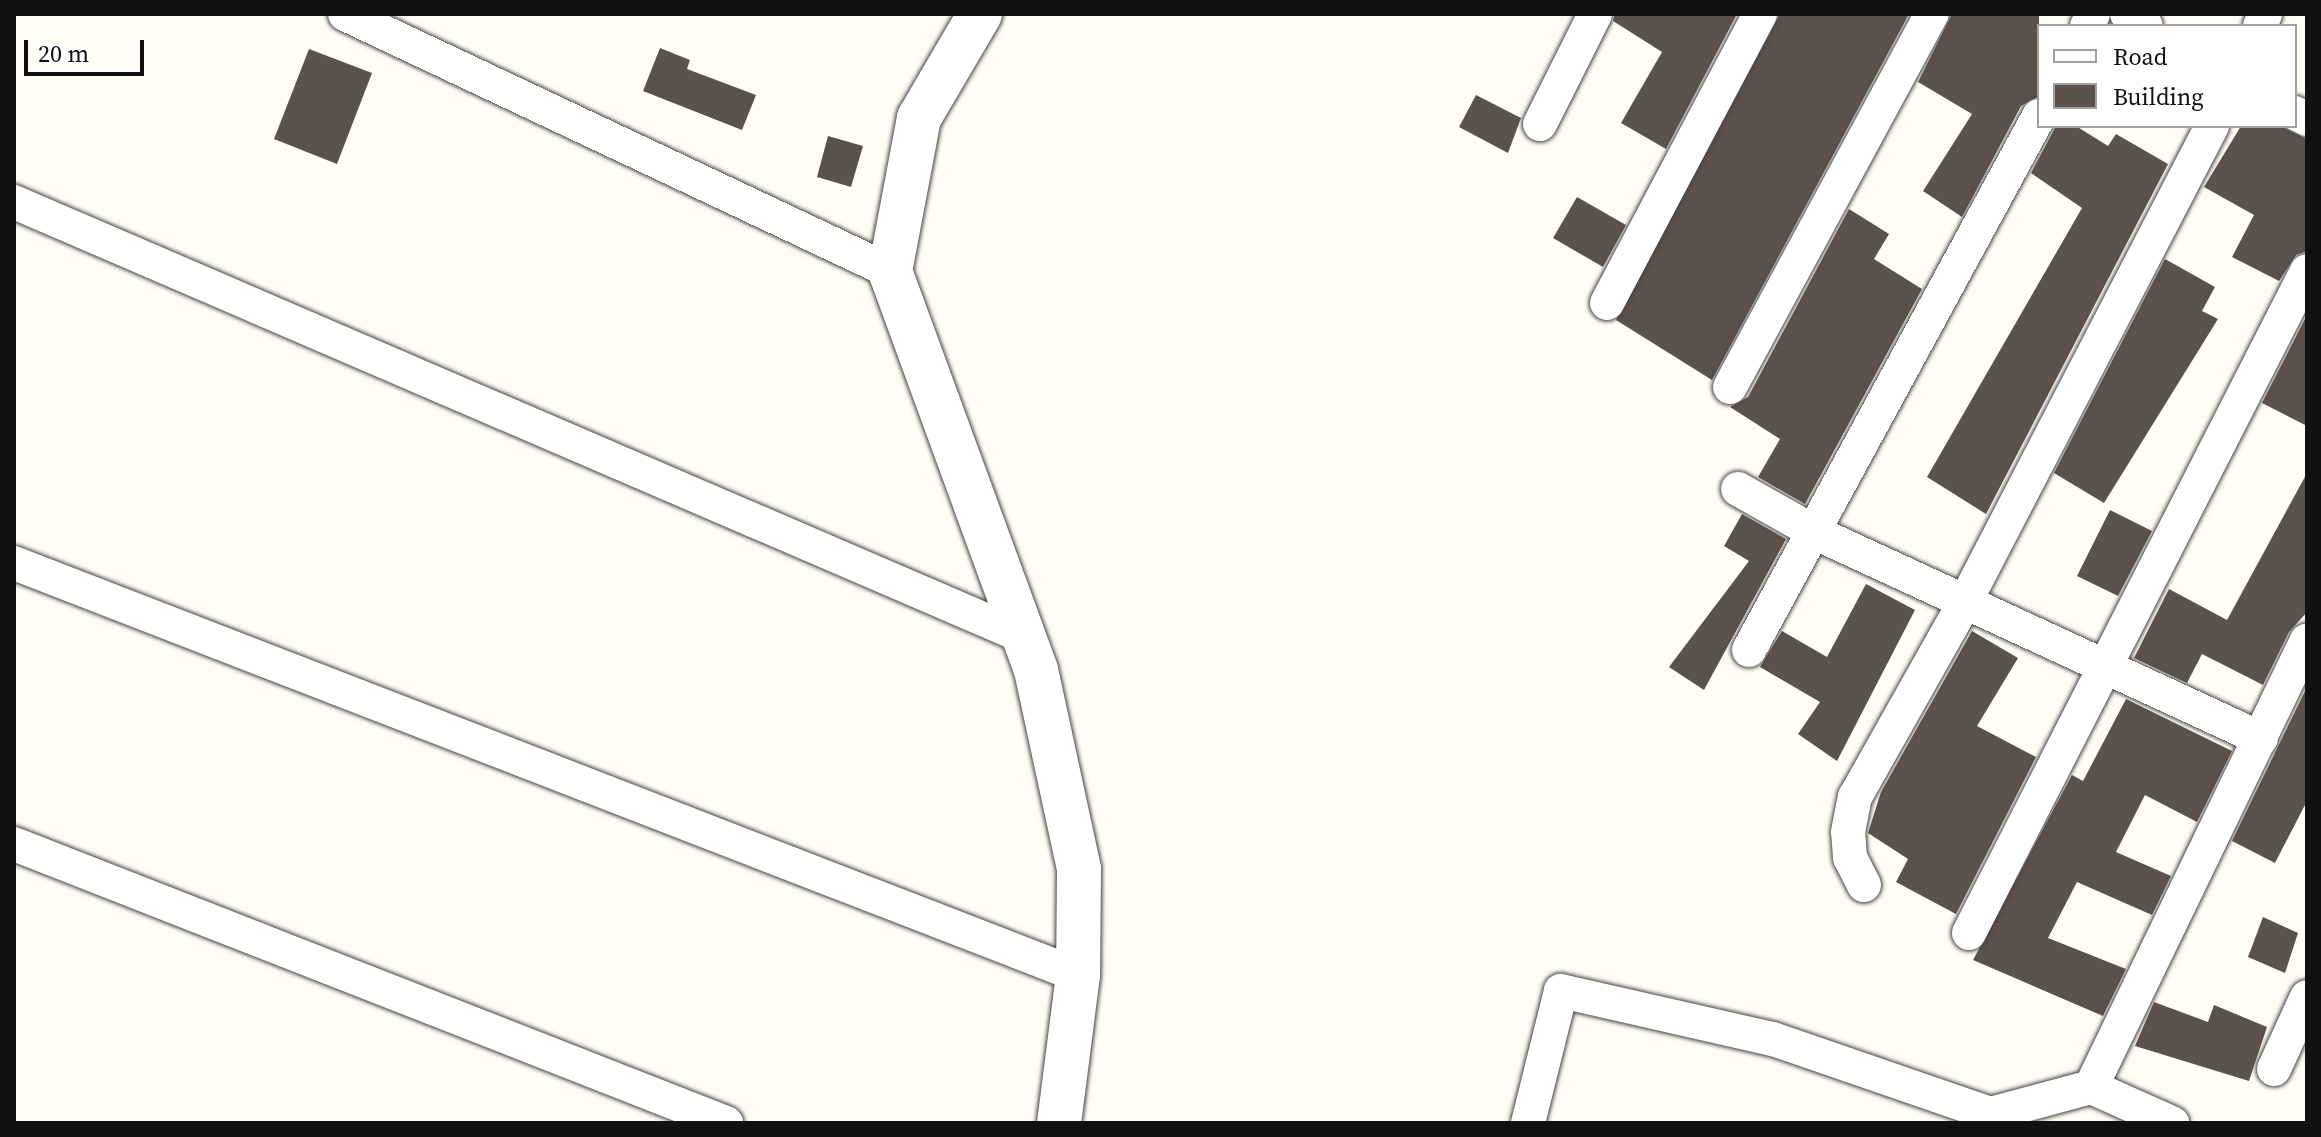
<!DOCTYPE html>
<style>
body{margin:0}
#map{position:relative;width:2321px;height:1137px;overflow:hidden;background:#fffdf5;font-family:"Source Serif 4",serif}
div>[style]{position:absolute}
.building>*{inset:0;background:#5a524d}
.roads{filter:drop-shadow(0 0 2px #444) drop-shadow(0 0 2px #444)}
.minor>*{height:34px;margin:-17px;padding:0 17px;transform-origin:17px;border-radius:17px;background:#fff}
.tertiary>*{height:44px;margin:-22px;padding:0 22px;transform-origin:22px;border-radius:22px;background:#fff}
span{translate:-50% -50%;white-space:nowrap;text-align:center;line-height:1.15;-webkit-text-stroke:8px #fff;paint-order:stroke}
.frame{position:absolute;inset:0;border:16px solid #111;pointer-events:none}
.legend{position:absolute;left:2037px;top:24px;width:260px;height:104px;box-sizing:border-box;background:#fff;border:2px solid #a0a0a0;margin:0;padding:10px 14px;list-style:none;font-size:24px;color:#111}
.legend li{display:flex;align-items:center;gap:16px;height:40px}
.legend b{width:40px;border:2px solid #a0a0a0}
.scale{position:absolute;left:24px;top:40px;width:120px;height:36px;box-sizing:border-box;border:4px solid #111;border-top:0;padding-left:10px;font-size:24px;line-height:28px;white-space:nowrap;color:#111;-webkit-text-stroke:6px #fff;paint-order:stroke}
</style>
<div id="map">
<div class="building">
<div style="clip-path:polygon(1615px 14px,1737px 14px,1666px 149px,1621px 123px,1662px 52px,1613px 21px)"></div>
<div style="clip-path:polygon(1780px 14px,1909px 14px,1712px 380px,1616px 320px)"></div>
<div style="clip-path:polygon(1952px 14px,2039px 14px,2039px 96px,2021px 106px,1962px 217px,1923px 191px,1972px 114px,1918px 82px)"></div>
<div style="clip-path:polygon(660px 48px,690px 60px,687px 69px,756px 95px,742px 130px,643px 91px)"></div>
<div style="clip-path:polygon(309px 49px,372px 73px,337px 164px,274px 139px)"></div>
<div style="clip-path:polygon(1476px 95px,1521px 118px,1508px 153px,1459px 127px)"></div>
<div style="clip-path:polygon(2056px 126px,2076px 126px,2108px 146px,2116px 134px,2168px 164px,1986px 514px,1927px 477px,2082px 208px,2031px 173px)"></div>
<div style="clip-path:polygon(2241px 126px,2280px 126px,2307px 139px,2307px 251px,2296px 255px,2279px 281px,2232px 257px,2254px 215px,2204px 187px)"></div>
<div style="clip-path:polygon(828px 136px,863px 146px,851px 187px,817px 177px)"></div>
<div style="clip-path:polygon(1577px 197px,1626px 225px,1603px 267px,1553px 238px)"></div>
<div style="clip-path:polygon(1849px 209px,1889px 234px,1874px 259px,1922px 289px,1805px 504px,1758px 477px,1780px 439px,1730px 407px,1748px 397px)"></div>
<div style="clip-path:polygon(2165px 259px,2215px 287px,2202px 311px,2218px 319px,2104px 503px,2054px 473px)"></div>
<div style="clip-path:polygon(2307px 315px,2307px 426px,2262px 403px)"></div>
<div style="clip-path:polygon(2307px 473px,2307px 612px,2289px 632px,2263px 685px,2202px 654px,2187px 683px,2134px 658px,2169px 589px,2227px 620px)"></div>
<div style="clip-path:polygon(2110px 510px,2152px 531px,2118px 596px,2077px 576px)"></div>
<div style="clip-path:polygon(1742px 514px,1786px 539px,1704px 690px,1669px 667px,1749px 561px,1724px 546px)"></div>
<div style="clip-path:polygon(1866px 584px,1915px 610px,1837px 761px,1798px 734px,1820px 702px,1760px 667px,1782px 631px,1827px 657px)"></div>
<div style="clip-path:polygon(1972px 631px,2018px 658px,1977px 726px,2036px 757px,1956px 914px,1896px 882px,1908px 859px,1868px 833px,1881px 792px)"></div>
<div style="clip-path:polygon(2307px 687px,2307px 801px,2275px 863px,2232px 841px)"></div>
<div style="clip-path:polygon(2126px 699px,2232px 751px,2197px 822px,2145px 795px,2116px 852px,2171px 876px,2152px 915px,2077px 882px,2048px 938px,2126px 969px,2103px 1016px,1973px 960px,2072px 775px,2083px 781px)"></div>
<div style="clip-path:polygon(2263px 917px,2298px 933px,2285px 973px,2248px 957px)"></div>
<div style="clip-path:polygon(2154px 1002px,2208px 1022px,2214px 1005px,2267px 1027px,2249px 1081px,2135px 1046px)"></div>
</div>
<div class="roads">
<div class="minor">
<div style="left:345px;top:14px;width:603px;rotate:25.25deg"></div>
<div style="left:2127px;top:14px;width:22px;rotate:32deg"></div>
<div style="left:2087px;top:26px;width:13px;rotate:-63deg"></div>
<div style="left:2260px;top:26px;width:13px;rotate:-67deg"></div>
<div style="left:2295px;top:113px;width:13px;rotate:27deg"></div>
<div style="left:1540px;top:124px;width:123px;rotate:-63.4deg"></div>
<div style="left:14px;top:202px;width:1097px;rotate:23.29deg"></div>
<div style="left:1607px;top:303px;width:327px;rotate:-62.1deg"></div>
<div style="left:1730px;top:387px;width:424px;rotate:-61.6deg"></div>
<div style="left:1738px;top:489px;width:90px;rotate:29.4deg"></div>
<div style="left:1816px;top:533px;width:490px;rotate:24.8deg"></div>
<div style="left:14px;top:563px;width:1141px;rotate:21.17deg"></div>
<div style="left:1749px;top:650px;width:608px;rotate:-61.49deg"></div>
<div style="left:14px;top:844px;width:765px;rotate:21.4deg"></div>
<div style="left:1864px;top:885px;width:30px;rotate:-117deg"></div>
<div style="left:1850px;top:858px;width:26px;rotate:-94deg"></div>
<div style="left:1848px;top:832px;width:36px;rotate:-79deg"></div>
<div style="left:1855px;top:797px;width:226px;rotate:-60.6deg"></div>
<div style="left:1966px;top:600px;width:534px;rotate:-62.57deg"></div>
<div style="left:1969px;top:933px;width:743px;rotate:-62.95deg"></div>
<div style="left:2274px;top:1069px;width:79px;rotate:-65.4deg"></div>
<div style="left:2091px;top:1087px;width:496px;rotate:-64.2deg"></div>
<div style="left:1528px;top:1123px;width:136px;rotate:-76deg"></div>
<div style="left:1561px;top:991px;width:217px;rotate:12.8deg"></div>
<div style="left:1773px;top:1039px;width:231px;rotate:19deg"></div>
<div style="left:1991px;top:1114px;width:104px;rotate:-15.1deg"></div>
<div style="left:2091px;top:1087px;width:89px;rotate:24deg"></div>
</div>
<div class="tertiary">
<div style="left:980px;top:14px;width:121px;rotate:120.4deg"></div>
<div style="left:919px;top:118px;width:156px;rotate:100.7deg"></div>
<div style="left:890px;top:271px;width:425px;rotate:69.9deg"></div>
<div style="left:1036px;top:670px;width:204px;rotate:77.8deg"></div>
<div style="left:1079px;top:869px;width:106px;rotate:90.5deg"></div>
<div style="left:1078px;top:975px;width:149px;rotate:97.3deg"></div>
</div>
</div>
<div class="frame"></div>
<ul class="legend">
<li><b style="height:10px;background:#fff"></b>Road</li>
<li><b style="height:22px;background:#5a524d"></b>Building</li>
</ul>
<div class="scale">20 m</div>
</div>
